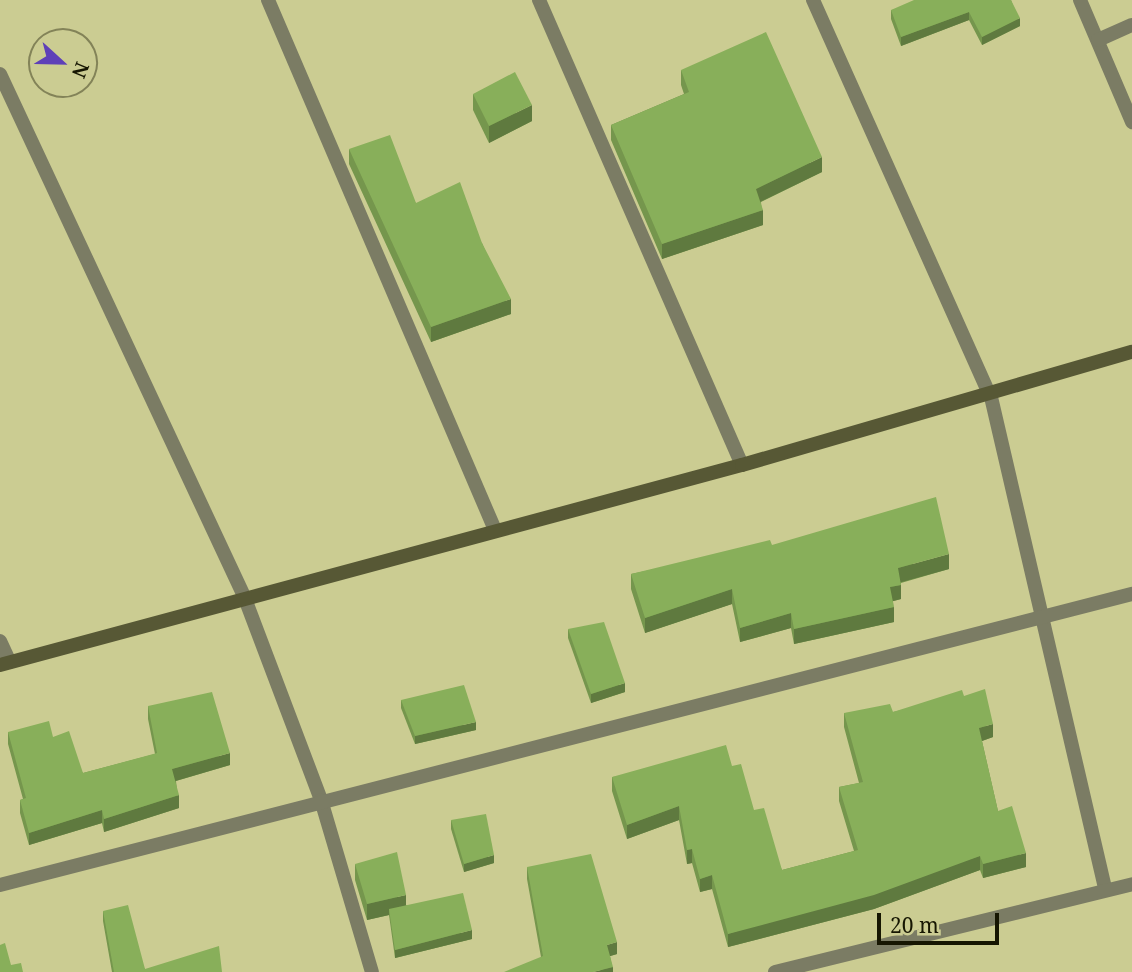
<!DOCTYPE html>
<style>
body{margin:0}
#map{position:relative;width:1132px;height:972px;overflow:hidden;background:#cbcc92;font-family:"Noto Serif",serif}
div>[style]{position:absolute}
.street>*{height:14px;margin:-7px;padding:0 7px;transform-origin:7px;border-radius:7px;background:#7b7c64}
.secondary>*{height:14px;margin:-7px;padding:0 7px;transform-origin:7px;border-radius:7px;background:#575835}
.wall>*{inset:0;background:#75964d}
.shaded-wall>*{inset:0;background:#5f7a3f}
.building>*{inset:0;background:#88af5a}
span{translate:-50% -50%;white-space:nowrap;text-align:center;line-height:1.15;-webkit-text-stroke:6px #cbcc92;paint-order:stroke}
.north{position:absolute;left:28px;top:28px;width:70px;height:70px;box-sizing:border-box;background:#cbcc92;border:2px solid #838358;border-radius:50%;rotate:112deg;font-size:19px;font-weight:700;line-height:28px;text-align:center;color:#161602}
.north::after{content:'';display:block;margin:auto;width:24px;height:32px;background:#5e40b8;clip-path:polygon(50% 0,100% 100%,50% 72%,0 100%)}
.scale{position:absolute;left:877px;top:913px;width:122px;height:32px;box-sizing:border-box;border:4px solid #161602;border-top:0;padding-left:9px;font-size:21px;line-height:24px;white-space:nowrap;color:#161602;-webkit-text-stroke:5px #cbcc92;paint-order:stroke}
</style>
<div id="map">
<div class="street">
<div style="left:268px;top:0;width:577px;rotate:66.81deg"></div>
<div style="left:539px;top:0;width:507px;rotate:66.42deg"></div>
<div style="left:813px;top:0;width:435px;rotate:65.9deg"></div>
<div style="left:991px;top:397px;width:504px;rotate:76.93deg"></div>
<div style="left:1080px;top:0;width:133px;rotate:66.9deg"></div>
<div style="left:1098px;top:40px;width:37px;rotate:-24deg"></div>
<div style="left:0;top:74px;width:576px;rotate:64.95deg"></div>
<div style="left:244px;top:596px;width:218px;rotate:69.3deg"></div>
<div style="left:321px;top:800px;width:179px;rotate:73.5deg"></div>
<div style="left:0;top:641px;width:23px;rotate:65deg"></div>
<div style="left:0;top:885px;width:1169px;rotate:-14.42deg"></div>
<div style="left:775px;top:972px;width:368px;rotate:-13.8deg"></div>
</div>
<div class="secondary">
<div style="left:0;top:665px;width:768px;rotate:-15.09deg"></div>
<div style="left:742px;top:465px;width:406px;rotate:-16.2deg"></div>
</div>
<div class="wall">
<div style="clip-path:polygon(1011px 0,1020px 26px,982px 45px,969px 20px,901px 46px,891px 19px,891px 10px)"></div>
<div style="clip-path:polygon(681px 70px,822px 172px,761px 202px,763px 225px,662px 259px,611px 140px,611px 125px,684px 94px,681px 85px)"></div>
<div style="clip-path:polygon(473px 94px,532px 121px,489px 143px,473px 110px)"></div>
<div style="clip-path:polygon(349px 149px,416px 203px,482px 243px,511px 314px,431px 342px,349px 164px)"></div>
<div style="clip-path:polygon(772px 545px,949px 569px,901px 583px,901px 599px,893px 601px,894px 622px,794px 644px,791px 628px,740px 642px,732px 604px,645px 633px,631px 589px,631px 574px)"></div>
<div style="clip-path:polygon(568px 629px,625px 692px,591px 703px,568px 638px)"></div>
<div style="clip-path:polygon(964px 696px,993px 737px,982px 741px,998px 811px,1026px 867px,983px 878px,980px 870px,874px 909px,728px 947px,712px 889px,700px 892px,692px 863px,687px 864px,679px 820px,627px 839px,612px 791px,612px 777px,732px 766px,782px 870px,854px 851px,839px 801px,839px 787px,859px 783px,844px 727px,844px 713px,893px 712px)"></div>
<div style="clip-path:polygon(401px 700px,476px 730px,415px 744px,401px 708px)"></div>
<div style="clip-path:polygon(148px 706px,230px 765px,176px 781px,179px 808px,104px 832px,102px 823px,29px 845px,20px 813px,20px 800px,23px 799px,8px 744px,8px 732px,53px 737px,83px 773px,155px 754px,148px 719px)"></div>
<div style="clip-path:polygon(451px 820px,494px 863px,464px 872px,451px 829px)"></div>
<div style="clip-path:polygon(355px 864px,406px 905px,472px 939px,395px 958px,389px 915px,367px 920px,355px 880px)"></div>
<div style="clip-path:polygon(527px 867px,617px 954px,610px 956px,613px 972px,541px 957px,527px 879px)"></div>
<div style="clip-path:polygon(103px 911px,145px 969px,222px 972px,112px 972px,103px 921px)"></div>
</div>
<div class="shaded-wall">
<div style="clip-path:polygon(969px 12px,969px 20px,901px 46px,901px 37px)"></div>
<div style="clip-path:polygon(1020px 18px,1020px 26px,982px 45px,982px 37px)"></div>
<div style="clip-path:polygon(532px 105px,532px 121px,489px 143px,489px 126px)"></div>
<div style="clip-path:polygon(822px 157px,822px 172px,756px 204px,756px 189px)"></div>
<div style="clip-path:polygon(763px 210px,763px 225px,662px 259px,662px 244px)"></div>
<div style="clip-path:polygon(511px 299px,511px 314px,431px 342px,431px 327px)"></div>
<div style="clip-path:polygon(949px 554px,949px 569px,898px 583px,898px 568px)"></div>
<div style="clip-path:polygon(901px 585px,901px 599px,890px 602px,890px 587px)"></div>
<div style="clip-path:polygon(732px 589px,732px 604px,645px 633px,645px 618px)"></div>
<div style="clip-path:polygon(894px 607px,894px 622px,794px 644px,794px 629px)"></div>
<div style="clip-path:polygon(791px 613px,791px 628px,740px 642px,740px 628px)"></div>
<div style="clip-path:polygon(625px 683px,625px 692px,591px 703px,591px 694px)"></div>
<div style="clip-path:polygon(476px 722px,476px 730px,415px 744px,415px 736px)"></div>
<div style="clip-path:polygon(993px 724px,993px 737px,979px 742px,979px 728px)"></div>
<div style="clip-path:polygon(230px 753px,230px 765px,172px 782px,172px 769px)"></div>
<div style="clip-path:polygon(179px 795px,179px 808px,104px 832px,104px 819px)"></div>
<div style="clip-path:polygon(679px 806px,679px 820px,627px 839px,627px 825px)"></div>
<div style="clip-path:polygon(102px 810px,102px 823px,29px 845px,29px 833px)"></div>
<div style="clip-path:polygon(692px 849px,692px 863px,687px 864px,687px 850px)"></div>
<div style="clip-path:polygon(1026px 853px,1026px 867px,983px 878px,983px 864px)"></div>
<div style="clip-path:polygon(494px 855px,494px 863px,464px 872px,464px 864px)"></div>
<div style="clip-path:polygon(980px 856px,980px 870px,874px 909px,728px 947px,728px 934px)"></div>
<div style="clip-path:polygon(712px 875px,712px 889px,700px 892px,700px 879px)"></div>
<div style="clip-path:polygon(406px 895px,406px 911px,389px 909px,389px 915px,367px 920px,367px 904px)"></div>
<div style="clip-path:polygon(472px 930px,472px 939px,395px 958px,395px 950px)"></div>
<div style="clip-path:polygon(617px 942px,617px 954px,607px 957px,607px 945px)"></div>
<div style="clip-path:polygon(613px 967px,613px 972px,593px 972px)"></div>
</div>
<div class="building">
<div style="clip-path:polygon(914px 0,1011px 0,1020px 18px,982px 37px,969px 12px,901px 37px,891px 10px)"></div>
<div style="clip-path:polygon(766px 32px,822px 157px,756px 189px,763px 210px,662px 244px,611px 125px,689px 92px,681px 70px)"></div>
<div style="clip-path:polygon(515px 72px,532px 105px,489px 126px,473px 94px)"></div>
<div style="clip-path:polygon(390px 135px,416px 203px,460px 182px,482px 243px,511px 299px,431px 327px,349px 149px)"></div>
<div style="clip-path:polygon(936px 497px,949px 554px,898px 568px,901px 585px,890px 587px,894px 607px,794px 629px,791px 613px,740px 628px,732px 589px,645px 618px,631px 574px,770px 540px,772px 545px)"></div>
<div style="clip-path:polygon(604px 622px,625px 683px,591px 694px,568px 629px)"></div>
<div style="clip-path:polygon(464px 685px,476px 722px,415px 736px,401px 700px)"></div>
<div style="clip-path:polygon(985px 689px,993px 724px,979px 728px,998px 811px,1012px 806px,1026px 853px,983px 864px,980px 856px,874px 895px,728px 934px,712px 875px,700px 879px,692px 849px,687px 850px,679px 806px,627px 825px,612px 777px,726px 745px,732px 766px,741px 764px,754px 810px,764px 808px,782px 870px,858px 850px,839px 787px,863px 782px,844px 713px,890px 704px,893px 712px,962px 690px,964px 696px)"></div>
<div style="clip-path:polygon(212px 692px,230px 753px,172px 769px,179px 795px,104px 819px,102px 810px,29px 833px,20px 800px,26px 798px,8px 732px,49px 721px,53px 737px,69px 731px,83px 773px,157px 753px,148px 706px)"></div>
<div style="clip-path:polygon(486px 814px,494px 855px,464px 864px,451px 820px)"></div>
<div style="clip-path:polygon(397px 852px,406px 895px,367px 904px,355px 864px)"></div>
<div style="clip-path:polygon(591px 854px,617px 942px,607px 945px,613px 967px,593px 972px,504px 972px,543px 956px,527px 867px)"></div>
<div style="clip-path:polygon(463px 893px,472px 930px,395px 950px,389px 909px)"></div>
<div style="clip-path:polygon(128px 905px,145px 969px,219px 946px,222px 972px,114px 972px,103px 911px)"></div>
<div style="clip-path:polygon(5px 943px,11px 965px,21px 963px,23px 972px,0 972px,0 945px)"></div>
</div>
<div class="north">N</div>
<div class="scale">20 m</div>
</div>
